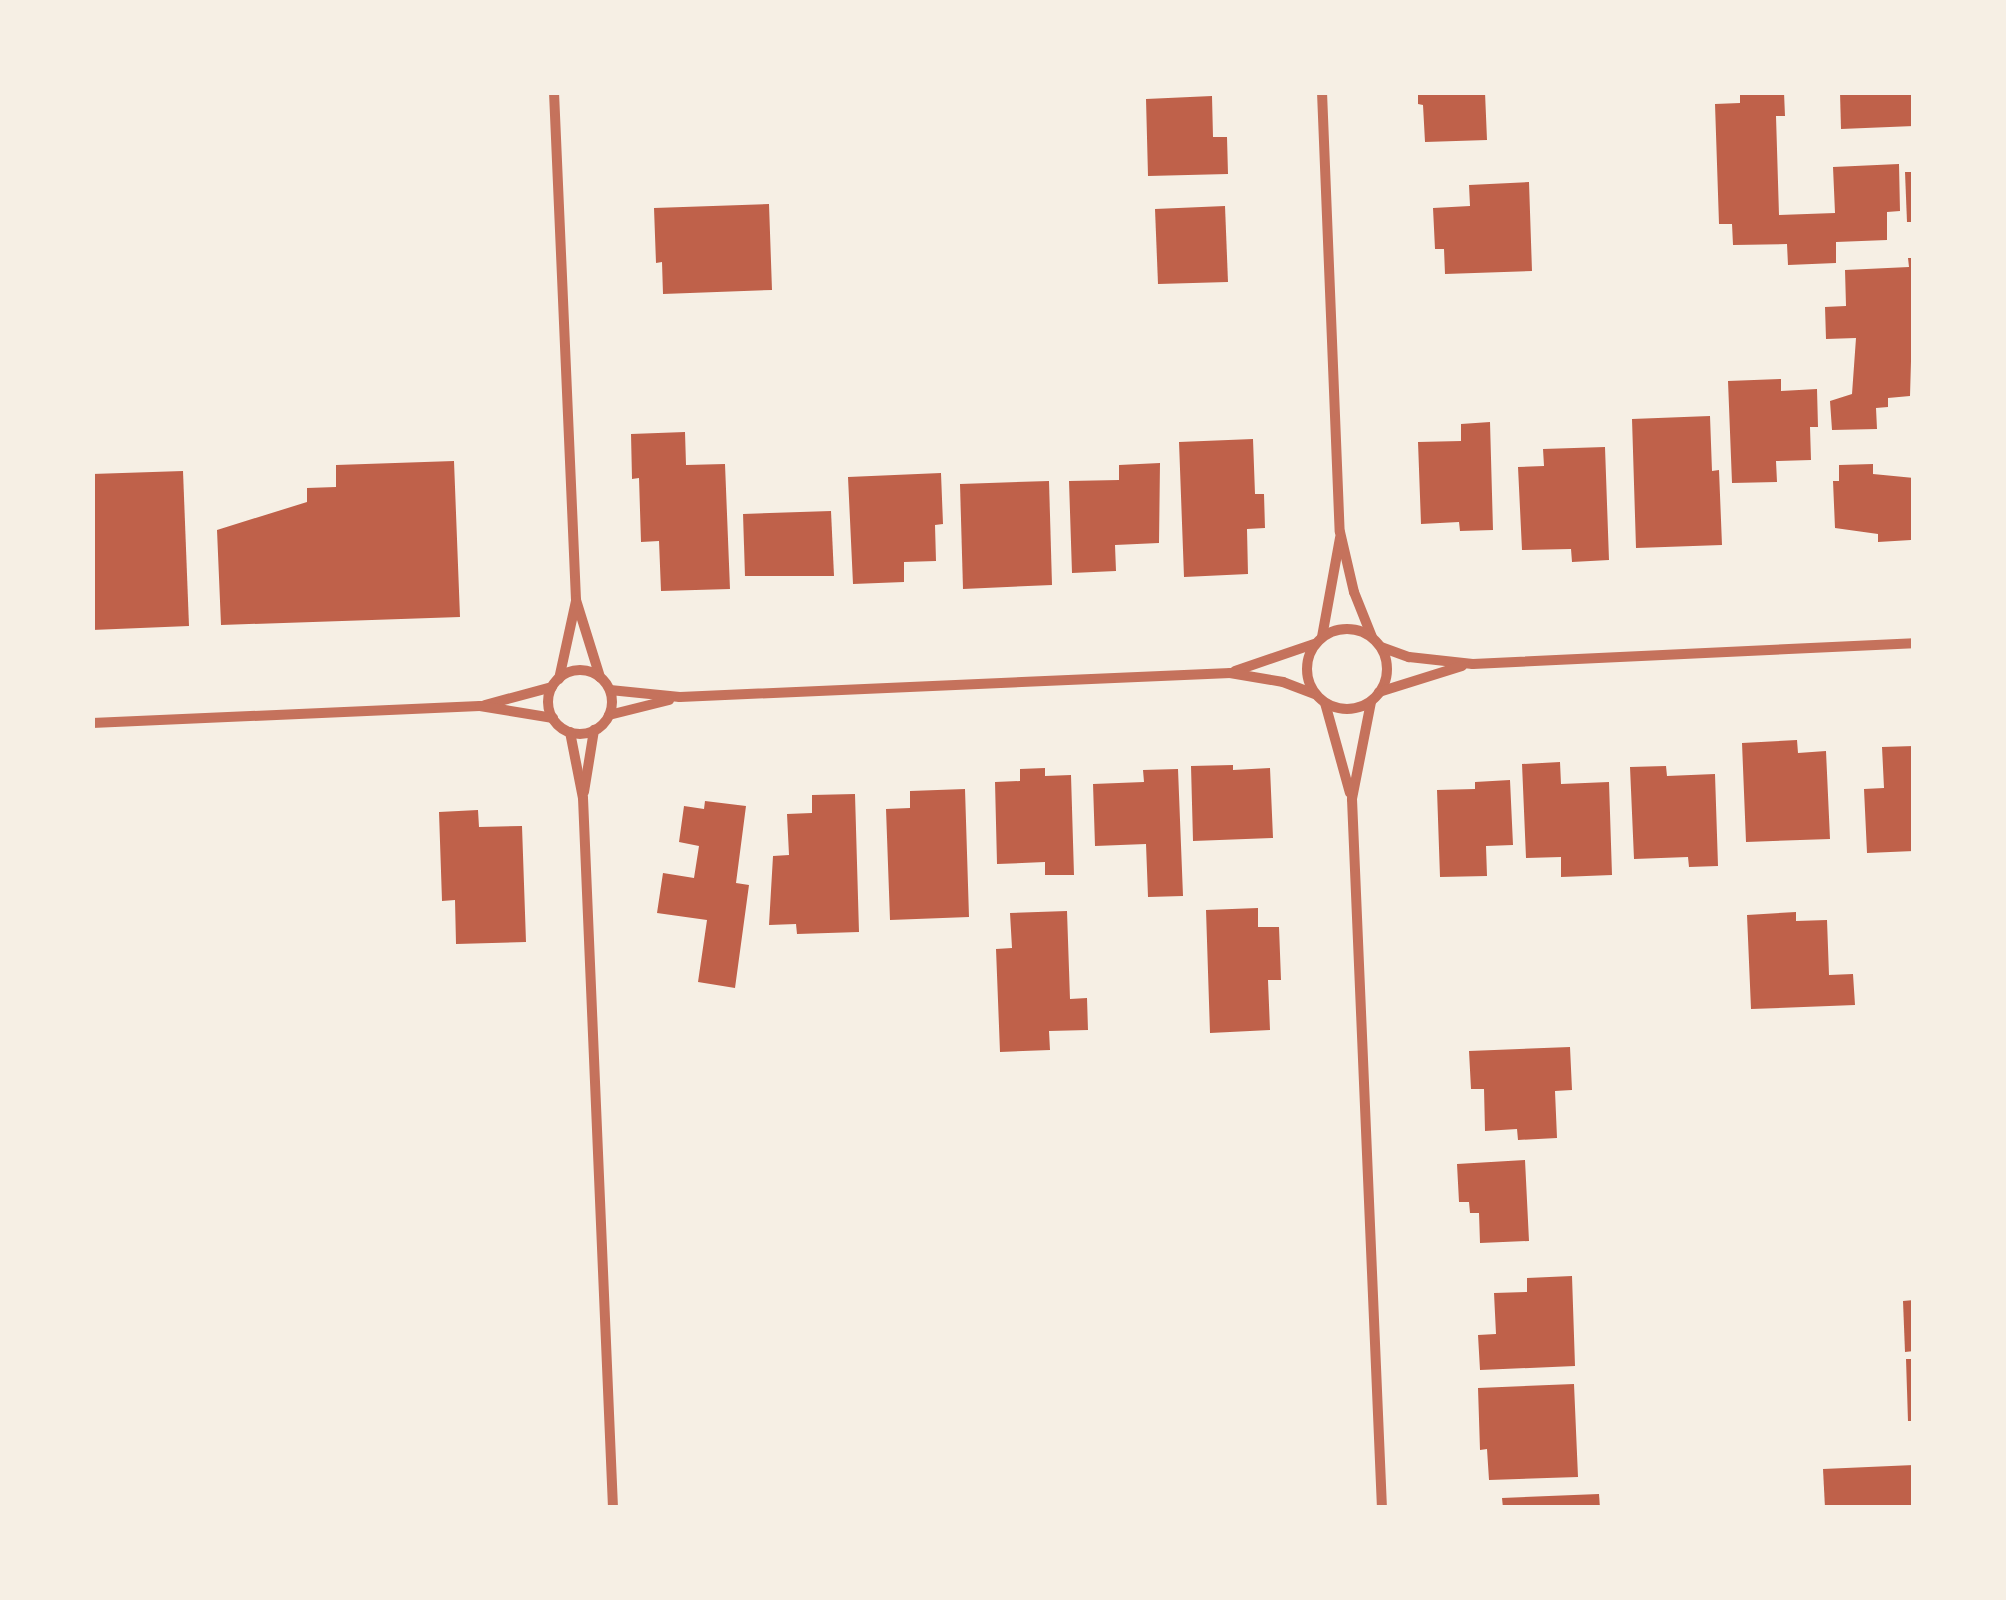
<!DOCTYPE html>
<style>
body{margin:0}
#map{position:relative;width:2006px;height:1600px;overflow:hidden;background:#f6efe4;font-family:"Fira Sans Condensed",sans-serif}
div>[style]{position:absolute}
.building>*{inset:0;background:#bf614a}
.minor>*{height:10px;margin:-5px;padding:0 5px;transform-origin:5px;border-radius:5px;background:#c5725c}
.minor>.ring{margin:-5px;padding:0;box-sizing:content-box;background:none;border:10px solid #c5725c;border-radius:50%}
span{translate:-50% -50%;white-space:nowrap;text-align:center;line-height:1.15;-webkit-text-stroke:9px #f6efe4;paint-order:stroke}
.frame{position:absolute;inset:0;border:95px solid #f6efe4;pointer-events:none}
</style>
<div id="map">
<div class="building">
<div style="clip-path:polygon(1418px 92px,1485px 92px,1487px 140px,1425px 142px,1423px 105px,1418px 104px)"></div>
<div style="clip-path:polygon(1740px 92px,1784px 92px,1785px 116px,1776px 116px,1779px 215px,1835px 213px,1833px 167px,1899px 164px,1900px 211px,1887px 212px,1887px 240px,1836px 242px,1836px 263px,1788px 265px,1787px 244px,1733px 245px,1732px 224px,1719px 224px,1715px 104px,1740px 103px)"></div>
<div style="clip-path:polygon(1840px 92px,1914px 92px,1914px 126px,1841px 129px)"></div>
<div style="clip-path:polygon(1212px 96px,1213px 137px,1227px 137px,1228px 174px,1148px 176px,1146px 99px)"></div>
<div style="clip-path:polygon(1905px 172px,1914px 172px,1914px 222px,1907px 222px)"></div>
<div style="clip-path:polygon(1529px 182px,1532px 271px,1445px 274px,1444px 249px,1435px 249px,1433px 208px,1470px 206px,1469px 185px)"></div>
<div style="clip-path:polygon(769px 204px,772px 290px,663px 294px,662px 262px,656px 263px,654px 208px)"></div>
<div style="clip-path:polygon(1225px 206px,1228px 282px,1158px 284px,1155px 209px)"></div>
<div style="clip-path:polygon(1908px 258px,1914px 258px,1910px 396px,1888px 398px,1888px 407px,1876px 408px,1877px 429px,1832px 430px,1830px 401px,1852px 394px,1856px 338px,1826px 339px,1825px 307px,1846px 306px,1845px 270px,1909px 267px)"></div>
<div style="clip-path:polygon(1781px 379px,1781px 391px,1817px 389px,1818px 427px,1810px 427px,1811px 460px,1776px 461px,1777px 482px,1732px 483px,1728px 381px)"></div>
<div style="clip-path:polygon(1710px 416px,1712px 471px,1719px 470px,1722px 545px,1636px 548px,1632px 419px)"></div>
<div style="clip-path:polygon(1490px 422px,1493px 530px,1460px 531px,1459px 522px,1421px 524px,1418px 442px,1461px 441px,1461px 424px)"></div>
<div style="clip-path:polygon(685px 432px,686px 465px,725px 464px,730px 589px,661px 591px,659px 541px,641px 542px,639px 478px,632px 479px,631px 434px)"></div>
<div style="clip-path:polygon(1253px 439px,1255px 494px,1264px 494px,1265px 528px,1247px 529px,1248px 574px,1184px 577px,1179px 442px)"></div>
<div style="clip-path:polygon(1605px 447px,1609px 560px,1572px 562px,1571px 549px,1522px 550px,1518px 467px,1544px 466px,1543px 449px)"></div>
<div style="clip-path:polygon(454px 461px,460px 617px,221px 625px,217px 530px,307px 502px,307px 488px,336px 487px,336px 465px)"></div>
<div style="clip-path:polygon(1160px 463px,1159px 543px,1115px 545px,1116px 571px,1072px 573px,1069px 481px,1119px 480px,1119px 465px)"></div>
<div style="clip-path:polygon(1873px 464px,1873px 474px,1914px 478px,1911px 540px,1878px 542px,1878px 534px,1835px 528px,1833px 481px,1839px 481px,1839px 465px)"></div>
<div style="clip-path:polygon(183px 471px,189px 626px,92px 630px,92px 474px)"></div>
<div style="clip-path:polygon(941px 473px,943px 524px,935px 525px,936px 561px,904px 562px,904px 582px,853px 584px,848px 477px)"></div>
<div style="clip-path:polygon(1049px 481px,1052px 585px,963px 589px,960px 484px)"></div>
<div style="clip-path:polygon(831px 511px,834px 576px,745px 576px,743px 514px)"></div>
<div style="clip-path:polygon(1797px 740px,1798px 753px,1826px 751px,1830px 839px,1746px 842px,1742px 743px)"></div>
<div style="clip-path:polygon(1914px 746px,1914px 851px,1867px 853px,1864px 789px,1884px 788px,1882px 747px)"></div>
<div style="clip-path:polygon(1560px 762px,1561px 784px,1609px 782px,1612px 875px,1561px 877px,1561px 857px,1526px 858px,1522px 764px)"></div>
<div style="clip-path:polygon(1233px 765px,1233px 770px,1270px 768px,1273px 838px,1193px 841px,1191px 766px)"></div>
<div style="clip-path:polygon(1666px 766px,1667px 776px,1715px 774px,1718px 866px,1689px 867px,1688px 857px,1634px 859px,1630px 767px)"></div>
<div style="clip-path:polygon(1045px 768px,1045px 776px,1071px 775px,1074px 875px,1045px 875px,1045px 862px,997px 864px,995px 782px,1020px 781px,1020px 769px)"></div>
<div style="clip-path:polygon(1178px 769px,1183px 896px,1148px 897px,1146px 844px,1095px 846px,1093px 784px,1144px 782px,1143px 770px)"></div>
<div style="clip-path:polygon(1510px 780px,1513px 845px,1486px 846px,1487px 876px,1440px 877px,1437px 790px,1475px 789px,1475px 782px)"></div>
<div style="clip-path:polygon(965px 789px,969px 917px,890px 920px,886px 809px,910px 808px,910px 791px)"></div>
<div style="clip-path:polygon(855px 794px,859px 932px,797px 934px,796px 924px,769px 925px,773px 856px,789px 855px,787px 814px,812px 813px,812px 795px)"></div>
<div style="clip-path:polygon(705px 801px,746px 806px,736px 883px,749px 885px,735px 988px,698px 982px,707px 920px,657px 913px,663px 873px,694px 878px,699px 846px,679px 842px,684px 806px,704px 809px)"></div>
<div style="clip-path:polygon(478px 810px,479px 827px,522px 826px,526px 942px,456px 944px,455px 900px,442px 901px,439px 812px)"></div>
<div style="clip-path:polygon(1258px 908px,1258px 927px,1279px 927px,1281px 980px,1268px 980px,1270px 1030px,1210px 1033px,1206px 910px)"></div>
<div style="clip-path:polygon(1067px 911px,1070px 999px,1087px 998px,1088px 1030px,1049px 1031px,1050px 1050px,1000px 1052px,996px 949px,1012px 948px,1010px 913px)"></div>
<div style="clip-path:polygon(1796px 912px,1796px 921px,1827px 920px,1829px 975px,1853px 974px,1855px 1005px,1751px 1009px,1747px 915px)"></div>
<div style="clip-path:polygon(1570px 1047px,1572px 1090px,1555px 1091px,1557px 1138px,1518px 1140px,1517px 1129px,1485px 1131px,1484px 1089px,1471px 1089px,1469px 1051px)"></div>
<div style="clip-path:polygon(1525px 1160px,1529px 1241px,1480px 1243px,1479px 1213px,1470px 1213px,1469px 1202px,1459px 1202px,1457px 1164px)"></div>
<div style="clip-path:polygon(1572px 1276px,1575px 1366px,1480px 1370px,1478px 1335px,1496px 1334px,1494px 1293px,1527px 1292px,1527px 1278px)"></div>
<div style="clip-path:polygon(1914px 1300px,1914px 1351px,1905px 1352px,1903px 1301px)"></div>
<div style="clip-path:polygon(1906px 1359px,1914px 1359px,1914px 1421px,1908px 1421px)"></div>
<div style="clip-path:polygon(1574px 1384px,1578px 1477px,1489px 1480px,1487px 1449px,1480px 1450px,1478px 1388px)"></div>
<div style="clip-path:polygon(1914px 1465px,1914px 1508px,1825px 1508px,1823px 1469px)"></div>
<div style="clip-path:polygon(1599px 1494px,1600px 1508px,1503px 1508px,1502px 1498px)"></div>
</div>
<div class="minor">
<div style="left:554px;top:92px;width:508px;rotate:87.52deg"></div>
<div style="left:576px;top:600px;width:81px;rotate:72.7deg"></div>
<div style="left:1322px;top:92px;width:440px;rotate:87.7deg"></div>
<div style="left:1340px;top:532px;width:62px;rotate:76.9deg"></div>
<div style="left:1354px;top:592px;width:48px;rotate:68.2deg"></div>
<div class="ring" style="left:1307px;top:629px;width:70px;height:70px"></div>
<div style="left:1322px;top:637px;width:101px;rotate:-79.7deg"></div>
<div style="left:1381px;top:647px;width:30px;rotate:20deg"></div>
<div style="left:1409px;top:657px;width:64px;rotate:6.2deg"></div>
<div style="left:1473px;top:664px;width:441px;rotate:-2.7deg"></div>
<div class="ring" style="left:548px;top:670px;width:54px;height:54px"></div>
<div style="left:1235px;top:671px;width:83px;rotate:-18.9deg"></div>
<div style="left:559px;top:679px;width:80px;rotate:-77.7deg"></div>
<div style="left:610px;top:690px;width:70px;rotate:5.7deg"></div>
<div style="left:680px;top:697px;width:551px;rotate:-2.5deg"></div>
<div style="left:1230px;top:673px;width:54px;rotate:9.6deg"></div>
<div style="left:1283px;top:682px;width:34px;rotate:21deg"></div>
<div style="left:1379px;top:692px;width:87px;rotate:-17.4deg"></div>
<div style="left:1371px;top:702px;width:99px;rotate:101.1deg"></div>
<div style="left:1352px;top:799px;width:710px;rotate:87.58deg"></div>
<div style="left:1325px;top:703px;width:93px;rotate:74.5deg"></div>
<div style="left:485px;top:705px;width:69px;rotate:-15deg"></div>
<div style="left:609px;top:715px;width:62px;rotate:-14deg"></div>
<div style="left:92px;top:723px;width:388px;rotate:-2.5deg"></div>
<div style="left:480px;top:706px;width:74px;rotate:9.3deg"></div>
<div style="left:570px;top:732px;width:67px;rotate:78.9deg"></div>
<div style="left:583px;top:798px;width:711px;rotate:87.58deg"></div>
<div style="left:584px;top:792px;width:63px;rotate:-80.8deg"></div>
</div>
<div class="frame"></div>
</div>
